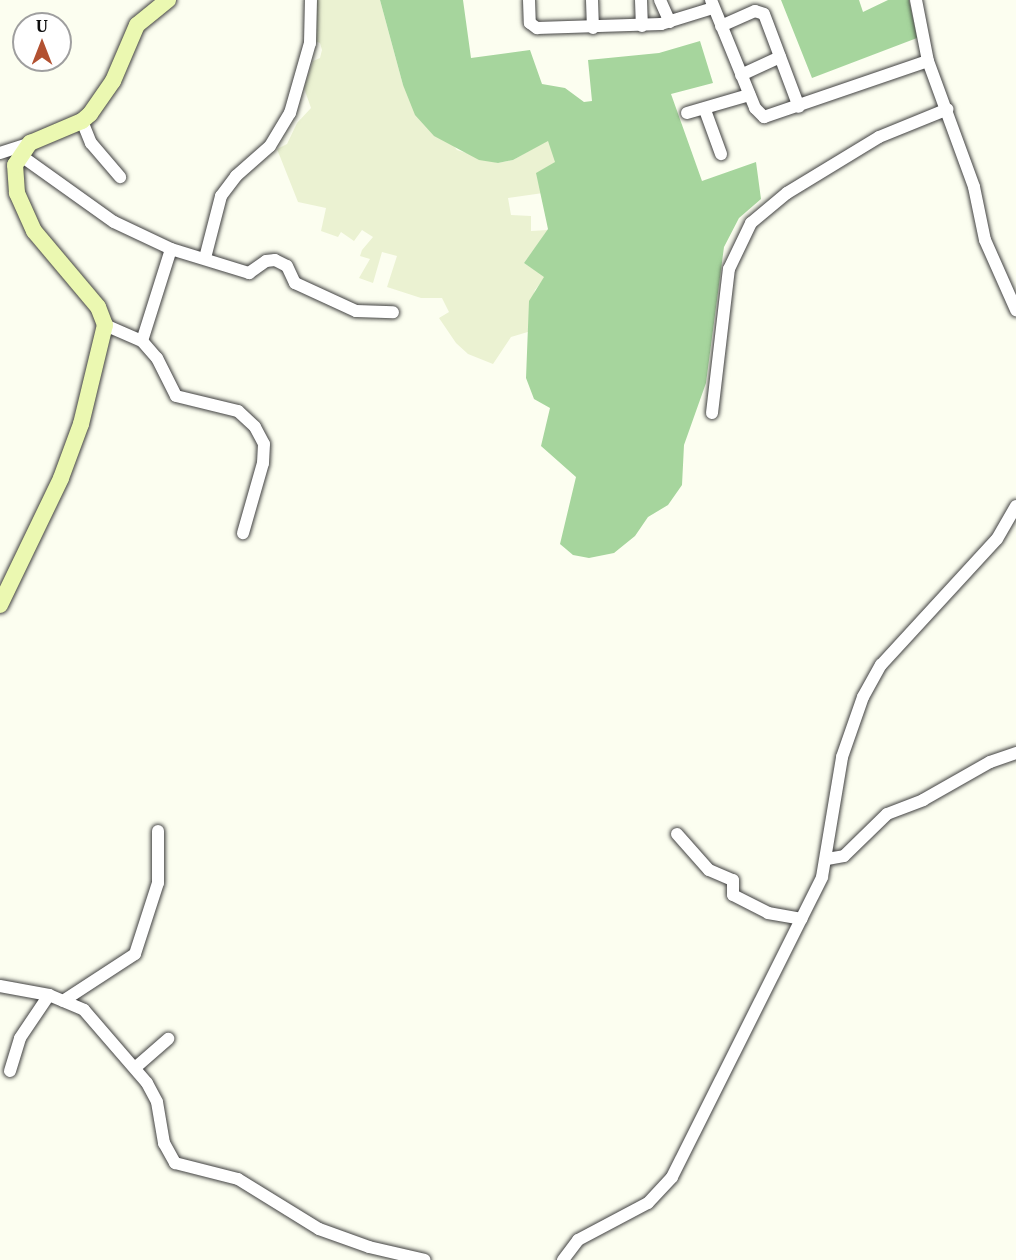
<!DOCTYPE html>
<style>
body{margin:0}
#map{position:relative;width:1016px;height:1260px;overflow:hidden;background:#fcfef0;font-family:"IBM Plex Serif",serif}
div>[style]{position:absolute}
.farmland>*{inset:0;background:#ebf2d2}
.forest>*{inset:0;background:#a6d59d}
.roads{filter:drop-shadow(0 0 2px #414141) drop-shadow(0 0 2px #414141)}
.street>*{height:12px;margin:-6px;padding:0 6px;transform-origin:6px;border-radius:6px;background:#fff}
.secondary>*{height:16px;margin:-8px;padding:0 8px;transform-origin:8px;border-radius:8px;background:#ebf8b1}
span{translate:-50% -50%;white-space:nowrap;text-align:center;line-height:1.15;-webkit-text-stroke:6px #fff;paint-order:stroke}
.north{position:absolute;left:12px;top:12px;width:60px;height:60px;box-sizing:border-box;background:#fff;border:2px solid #9f9f9f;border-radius:50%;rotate:0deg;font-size:16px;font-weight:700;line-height:24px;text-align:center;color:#0e0e0e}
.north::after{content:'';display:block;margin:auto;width:21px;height:27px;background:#b25131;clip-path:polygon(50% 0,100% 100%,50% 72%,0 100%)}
</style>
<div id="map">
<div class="farmland">
<div style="clip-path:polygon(312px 0,380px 0,403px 85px,457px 150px,498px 163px,513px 160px,548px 140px,556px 162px,537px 173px,543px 193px,508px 198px,511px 215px,531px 216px,531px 231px,548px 230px,524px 263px,545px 277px,535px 290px,529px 311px,531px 331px,511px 337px,493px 364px,468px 354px,456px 343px,439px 318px,449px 312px,442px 298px,421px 298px,387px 287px,397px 256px,382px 252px,373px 283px,359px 278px,370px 259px,360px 256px,362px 250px,373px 237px,362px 230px,354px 241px,341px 232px,338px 237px,321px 231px,326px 208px,298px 202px,277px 149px,287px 144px,297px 123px,311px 108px,304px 88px,313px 61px,320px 58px,322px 50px,320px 43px,312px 40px)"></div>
</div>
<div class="forest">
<div style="clip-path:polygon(380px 0,463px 0,471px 58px,530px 50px,542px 84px,565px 88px,584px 102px,592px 101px,588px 60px,659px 53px,700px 41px,713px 83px,671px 94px,702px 181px,756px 162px,761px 199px,739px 218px,724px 247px,706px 383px,684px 445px,682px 485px,668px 505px,648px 517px,635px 536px,614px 553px,589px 558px,573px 555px,560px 544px,576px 477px,541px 446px,550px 408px,534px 399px,526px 378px,529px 301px,544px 277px,524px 263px,548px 229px,536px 173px,555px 162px,548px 141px,513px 160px,498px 163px,479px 160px,434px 136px,415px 115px,403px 85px)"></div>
<div style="clip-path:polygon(781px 0,859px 0,863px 12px,888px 0,909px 0,917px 38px,812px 78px)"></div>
</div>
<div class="roads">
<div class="street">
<div style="left:529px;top:0;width:23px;rotate:88deg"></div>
<div style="left:530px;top:23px;width:9px;rotate:36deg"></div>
<div style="left:537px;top:28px;width:124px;rotate:-1.8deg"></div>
<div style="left:661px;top:24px;width:54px;rotate:-17.1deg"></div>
<div style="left:592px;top:0;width:28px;rotate:88deg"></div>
<div style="left:641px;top:0;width:26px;rotate:88deg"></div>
<div style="left:660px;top:0;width:24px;rotate:66deg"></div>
<div style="left:711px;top:0;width:117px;rotate:67.8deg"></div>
<div style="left:755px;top:108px;width:13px;rotate:45deg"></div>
<div style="left:764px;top:117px;width:173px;rotate:-18.9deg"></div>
<div style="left:916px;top:0;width:62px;rotate:78.9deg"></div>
<div style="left:928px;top:61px;width:134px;rotate:69.9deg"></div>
<div style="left:974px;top:187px;width:54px;rotate:78.3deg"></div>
<div style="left:985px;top:240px;width:77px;rotate:66.1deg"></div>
<div style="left:721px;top:26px;width:37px;rotate:-24deg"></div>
<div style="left:755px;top:11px;width:9px;rotate:18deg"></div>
<div style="left:764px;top:14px;width:99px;rotate:69.4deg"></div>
<div style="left:741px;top:75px;width:43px;rotate:-24.8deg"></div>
<div style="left:705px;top:110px;width:47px;rotate:70deg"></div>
<div style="left:687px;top:113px;width:65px;rotate:-16.2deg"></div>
<div style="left:82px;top:121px;width:24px;rotate:68deg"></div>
<div style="left:91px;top:143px;width:45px;rotate:49.5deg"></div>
<div style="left:0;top:153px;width:32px;rotate:-18deg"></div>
<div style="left:20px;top:155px;width:115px;rotate:35.5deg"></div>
<div style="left:114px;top:222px;width:63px;rotate:25.3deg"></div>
<div style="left:171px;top:249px;width:82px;rotate:17.1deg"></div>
<div style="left:249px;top:273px;width:21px;rotate:-35deg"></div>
<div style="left:266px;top:261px;width:9px;rotate:-6deg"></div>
<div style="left:275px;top:260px;width:13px;rotate:27deg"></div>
<div style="left:287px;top:266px;width:19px;rotate:65deg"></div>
<div style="left:295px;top:283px;width:67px;rotate:24.7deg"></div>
<div style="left:356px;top:311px;width:37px;rotate:2deg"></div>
<div style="left:205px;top:258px;width:64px;rotate:-75.5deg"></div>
<div style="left:221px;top:196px;width:25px;rotate:-53deg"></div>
<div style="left:236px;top:176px;width:45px;rotate:-41.4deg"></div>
<div style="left:270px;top:146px;width:39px;rotate:-59deg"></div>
<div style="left:290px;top:113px;width:73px;rotate:-74.1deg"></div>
<div style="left:310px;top:43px;width:43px;rotate:-88.7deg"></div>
<div style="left:105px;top:325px;width:40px;rotate:23.4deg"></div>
<div style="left:142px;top:341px;width:23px;rotate:49deg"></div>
<div style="left:157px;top:358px;width:42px;rotate:63.4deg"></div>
<div style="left:176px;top:396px;width:64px;rotate:13.6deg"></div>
<div style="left:238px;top:411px;width:23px;rotate:43deg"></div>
<div style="left:255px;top:427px;width:19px;rotate:62deg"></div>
<div style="left:264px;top:444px;width:19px;rotate:93deg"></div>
<div style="left:263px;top:463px;width:73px;rotate:105.9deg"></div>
<div style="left:142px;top:341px;width:96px;rotate:-72.5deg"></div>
<div style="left:712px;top:413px;width:145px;rotate:-83.3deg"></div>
<div style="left:729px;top:269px;width:51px;rotate:-64.4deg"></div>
<div style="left:751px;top:223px;width:47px;rotate:-39.8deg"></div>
<div style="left:787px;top:193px;width:108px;rotate:-31.3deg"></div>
<div style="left:879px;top:137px;width:74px;rotate:-22.1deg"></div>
<div style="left:677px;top:834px;width:48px;rotate:48.4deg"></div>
<div style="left:709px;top:870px;width:26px;rotate:23deg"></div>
<div style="left:733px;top:880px;width:15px;rotate:90deg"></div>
<div style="left:733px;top:895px;width:39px;rotate:27deg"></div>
<div style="left:768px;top:913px;width:34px;rotate:10deg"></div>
<div style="left:827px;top:859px;width:17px;rotate:-10deg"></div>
<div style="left:844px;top:856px;width:60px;rotate:-44.3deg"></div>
<div style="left:887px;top:814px;width:39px;rotate:-21deg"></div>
<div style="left:923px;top:800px;width:77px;rotate:-29.6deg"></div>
<div style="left:990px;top:762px;width:28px;rotate:-19deg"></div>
<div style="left:0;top:986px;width:50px;rotate:10.4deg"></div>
<div style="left:49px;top:995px;width:38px;rotate:23deg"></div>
<div style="left:84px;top:1010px;width:96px;rotate:49.2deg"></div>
<div style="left:147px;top:1083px;width:21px;rotate:62deg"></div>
<div style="left:157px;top:1102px;width:42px;rotate:80.3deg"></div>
<div style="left:164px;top:1143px;width:23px;rotate:61deg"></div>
<div style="left:175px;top:1163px;width:65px;rotate:14.3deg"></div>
<div style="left:238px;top:1179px;width:95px;rotate:31.7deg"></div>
<div style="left:319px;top:1229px;width:53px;rotate:19.8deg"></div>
<div style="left:369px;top:1247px;width:57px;rotate:13.1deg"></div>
<div style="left:63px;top:1001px;width:86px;rotate:-33.1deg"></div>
<div style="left:135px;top:954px;width:75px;rotate:-72.1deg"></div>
<div style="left:158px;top:883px;width:52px;rotate:-90deg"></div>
<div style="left:136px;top:1067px;width:43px;rotate:-41.2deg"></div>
<div style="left:10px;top:1071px;width:34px;rotate:-73deg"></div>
<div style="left:20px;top:1038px;width:52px;rotate:-56deg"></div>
<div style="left:563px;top:1260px;width:25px;rotate:-53deg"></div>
<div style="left:578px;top:1240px;width:79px;rotate:-27.9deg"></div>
<div style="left:648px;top:1203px;width:35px;rotate:-47deg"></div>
<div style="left:672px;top:1177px;width:335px;rotate:-63.4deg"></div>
<div style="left:822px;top:877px;width:122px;rotate:-80.5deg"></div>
<div style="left:842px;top:757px;width:64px;rotate:-70.7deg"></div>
<div style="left:863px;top:697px;width:37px;rotate:-61deg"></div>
<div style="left:881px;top:665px;width:171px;rotate:-47.4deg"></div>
<div style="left:997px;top:539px;width:38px;rotate:-60deg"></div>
</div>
<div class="secondary">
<div style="left:0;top:605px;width:141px;rotate:-64.3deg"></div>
<div style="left:61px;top:478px;width:58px;rotate:-69.7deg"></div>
<div style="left:81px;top:424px;width:102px;rotate:-76.4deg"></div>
<div style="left:105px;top:325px;width:19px;rotate:-111deg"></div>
<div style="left:98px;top:307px;width:99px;rotate:-130.1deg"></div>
<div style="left:34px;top:231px;width:42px;rotate:-114.1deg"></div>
<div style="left:17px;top:193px;width:28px;rotate:-94deg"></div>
<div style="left:15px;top:165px;width:27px;rotate:-56deg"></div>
<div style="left:30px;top:143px;width:56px;rotate:-22.9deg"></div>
<div style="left:82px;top:121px;width:11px;rotate:-41deg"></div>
<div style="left:90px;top:114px;width:40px;rotate:-55.1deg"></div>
<div style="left:113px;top:81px;width:61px;rotate:-66.8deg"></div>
<div style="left:137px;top:25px;width:40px;rotate:-39deg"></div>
</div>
</div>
<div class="north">U</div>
</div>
